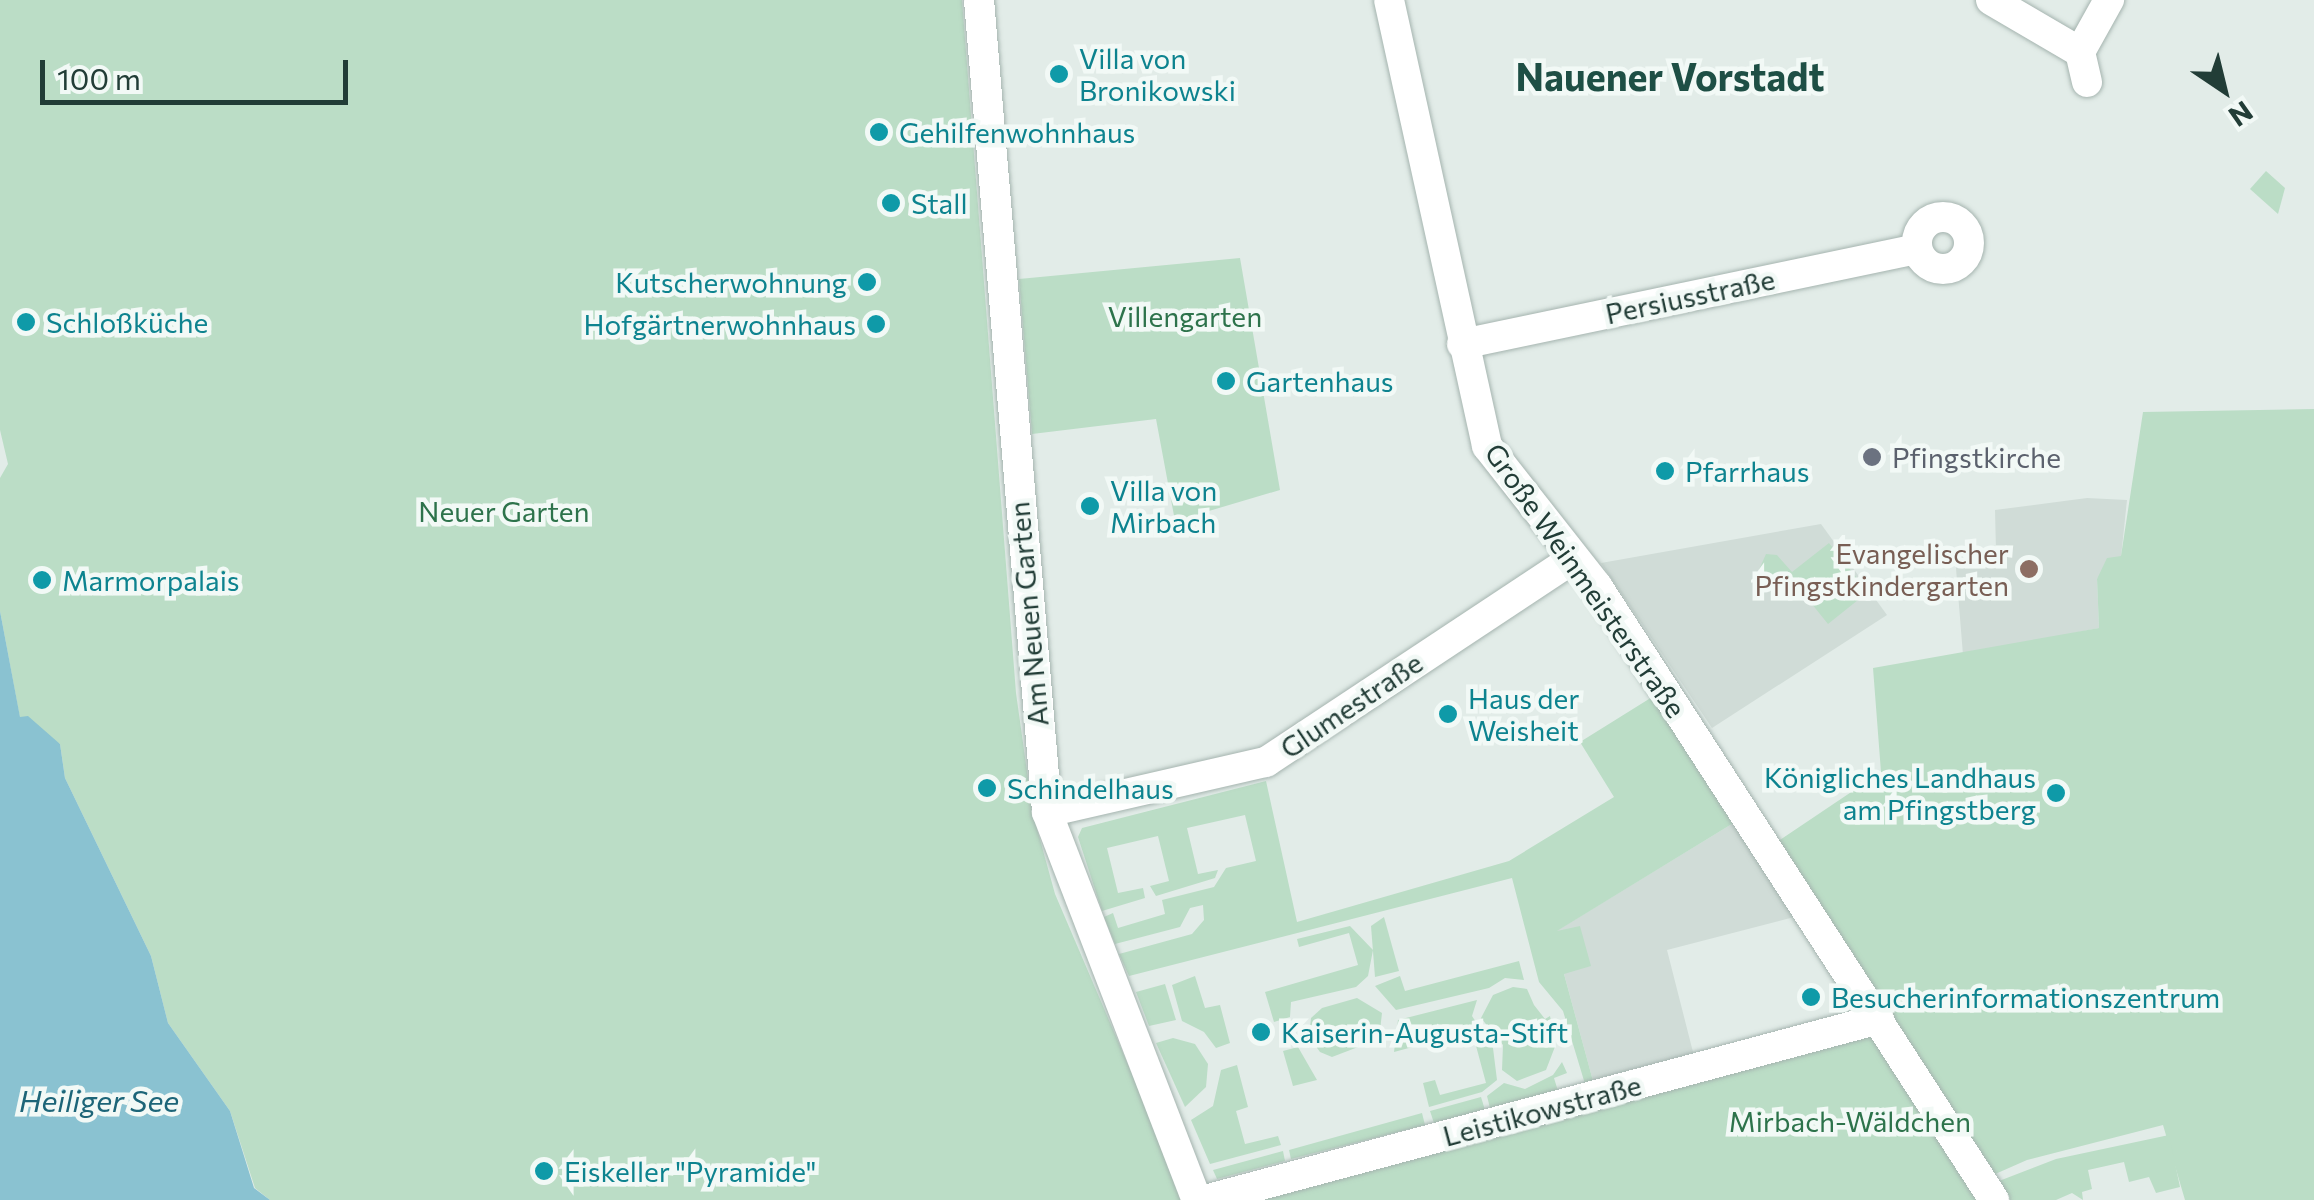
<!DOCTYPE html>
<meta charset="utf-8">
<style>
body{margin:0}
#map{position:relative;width:2314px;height:1200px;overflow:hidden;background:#e2ece8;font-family:Commissioner,sans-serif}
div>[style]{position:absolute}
.built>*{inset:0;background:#d0dcd7}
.green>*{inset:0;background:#bbddc6}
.water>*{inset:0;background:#8ac2d1}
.roads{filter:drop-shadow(0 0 2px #a5b4af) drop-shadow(0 0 2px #a5b4af)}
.minor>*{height:30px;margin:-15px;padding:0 15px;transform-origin:15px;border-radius:15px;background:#fff}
.minor>.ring{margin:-15px;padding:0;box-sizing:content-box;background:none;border:30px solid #fff;border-radius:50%}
.dots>*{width:28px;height:28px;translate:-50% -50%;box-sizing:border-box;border:5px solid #f2f9f6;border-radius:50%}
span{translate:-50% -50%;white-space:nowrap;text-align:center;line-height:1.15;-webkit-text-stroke:9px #f2f9f6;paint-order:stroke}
.culture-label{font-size:28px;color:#0d838f}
.left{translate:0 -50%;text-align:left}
.right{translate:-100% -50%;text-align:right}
.street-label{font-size:28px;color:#223d37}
.park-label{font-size:28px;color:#2d734b}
.worship-label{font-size:28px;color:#5b616d}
.education-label{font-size:28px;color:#785e54}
.water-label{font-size:30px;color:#1d6578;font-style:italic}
.district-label{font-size:38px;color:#1e4f45;font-weight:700}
.north{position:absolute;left:2174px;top:40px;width:100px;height:100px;-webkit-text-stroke:8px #f2f9f6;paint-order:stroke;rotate:145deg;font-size:28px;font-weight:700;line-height:40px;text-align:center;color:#223d37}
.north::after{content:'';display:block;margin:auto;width:35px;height:45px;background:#223d37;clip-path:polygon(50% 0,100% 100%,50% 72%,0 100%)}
.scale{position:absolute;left:40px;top:60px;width:308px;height:45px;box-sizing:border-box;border:5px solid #223d37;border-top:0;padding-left:12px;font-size:30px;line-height:35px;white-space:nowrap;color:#223d37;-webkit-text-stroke:8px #f2f9f6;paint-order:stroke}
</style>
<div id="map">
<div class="built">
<div style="clip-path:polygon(2087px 498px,2127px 500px,2121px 557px,2097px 579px,2099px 628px,1963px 655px,1955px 556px,1996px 551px,1995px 510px)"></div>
<div style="clip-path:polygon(1821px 524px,1887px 615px,1712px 728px,1601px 563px)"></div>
<div style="clip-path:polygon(1740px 819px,1802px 915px,1667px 950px,1694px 1056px,1593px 1081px,1553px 933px)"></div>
</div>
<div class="green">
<div style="clip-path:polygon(0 0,962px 0,1016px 693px,1033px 814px,1055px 894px,1186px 1200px,270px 1200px,255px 1188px,230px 1111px,168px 1023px,151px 956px,65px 778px,60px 744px,20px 718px,0 611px,0 478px,8px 464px,0 430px)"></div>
<div style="clip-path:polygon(2266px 171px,2285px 188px,2278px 214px,2250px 189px)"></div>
<div style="clip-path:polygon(1240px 258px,1280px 490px,1175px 521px,1156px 419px,1032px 434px,1019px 279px)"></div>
<div style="clip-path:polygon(2314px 409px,2314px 1200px,2185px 1200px,2163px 1125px,2027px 1160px,1993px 1175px,1774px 844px,1881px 772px,1873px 668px,2099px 628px,2097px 579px,2107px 558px,2121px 556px,2143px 412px)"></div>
<div style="clip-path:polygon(1829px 543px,1868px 592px,1828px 624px,1790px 577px,1781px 584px,1754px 581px,1766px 554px,1777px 555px,1792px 572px)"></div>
<div style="clip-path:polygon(1657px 694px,1740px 819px,1557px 931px,1580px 926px,1591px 966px,1564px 974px,1593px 1081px,1585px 1084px,1563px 1011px,1539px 982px,1512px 878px,1129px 976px,1119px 954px,1192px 934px,1204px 920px,1203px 905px,1190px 908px,1180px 927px,1115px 944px,1104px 917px,1113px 913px,1118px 928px,1165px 914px,1162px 900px,1214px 887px,1226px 868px,1256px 861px,1245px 815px,1187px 828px,1198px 874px,1218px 870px,1215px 878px,1156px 896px,1150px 886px,1169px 881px,1158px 836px,1107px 848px,1118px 893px,1143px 888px,1145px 898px,1102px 911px,1078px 837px,1082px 828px,1266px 781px,1297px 922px,1509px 861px,1614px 797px,1580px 742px)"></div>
<div style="clip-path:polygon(1384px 917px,1399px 971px,1375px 977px,1371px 926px)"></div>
<div style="clip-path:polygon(1350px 926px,1373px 950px,1368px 976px,1356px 987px,1291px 1002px,1290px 1017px,1274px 1022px,1265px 992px,1358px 965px,1349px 933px,1299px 947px,1297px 939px)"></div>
<div style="clip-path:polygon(1519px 961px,1524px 980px,1505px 978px,1489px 988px,1396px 1010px,1375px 986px,1400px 976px,1405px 991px)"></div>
<div style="clip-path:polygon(1195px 976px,1205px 1008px,1220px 1005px,1230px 1043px,1216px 1048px,1204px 1032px,1182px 1021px,1172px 985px)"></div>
<div style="clip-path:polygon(1165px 984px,1176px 1020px,1149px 1026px,1136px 992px)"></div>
<div style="clip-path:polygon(1513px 987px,1527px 989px,1534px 1005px,1545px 1019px,1550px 1016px,1556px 1044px,1546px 1070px,1517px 1081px,1502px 1070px,1503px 1045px,1481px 1018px,1493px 995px)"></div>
<div style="clip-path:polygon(1357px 998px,1382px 1013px,1379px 1039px,1332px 1057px,1320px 1052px,1309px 1037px,1311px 1018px,1322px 1008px)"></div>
<div style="clip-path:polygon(1477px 1000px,1472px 1016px,1493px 1048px,1497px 1080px,1482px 1092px,1429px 1107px,1423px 1083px,1435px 1080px,1440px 1095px,1486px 1083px,1472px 1031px,1394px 1052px,1398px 1020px)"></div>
<div style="clip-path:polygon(1875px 1033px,1994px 1200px,1248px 1200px)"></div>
<div style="clip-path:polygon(1173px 1038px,1195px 1044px,1208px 1064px,1206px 1087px,1185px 1107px,1156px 1043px)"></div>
<div style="clip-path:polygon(1298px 1047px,1317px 1080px,1293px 1086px,1283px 1051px)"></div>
<div style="clip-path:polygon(1562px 1062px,1567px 1073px,1554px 1078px,1558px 1091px,1490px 1108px,1487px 1096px,1504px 1083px,1525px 1089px,1553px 1075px)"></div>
<div style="clip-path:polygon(1237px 1065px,1248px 1107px,1236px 1111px,1245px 1144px,1278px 1136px,1281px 1145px,1210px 1164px,1191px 1120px,1213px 1106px,1221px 1070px)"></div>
<div style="clip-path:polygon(1481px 1097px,1485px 1110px,1434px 1123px,1430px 1111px)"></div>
<div style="clip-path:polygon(1422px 1113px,1425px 1125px,1291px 1159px,1289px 1150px)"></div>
<div style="clip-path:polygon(2169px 1135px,2180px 1187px,2156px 1193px,2149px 1177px,2129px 1182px,2124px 1162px,2088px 1170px,2092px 1189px,2082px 1192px,2083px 1200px,2072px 1193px,2056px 1200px,2010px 1200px,1999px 1181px,2056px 1159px)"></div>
<div style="clip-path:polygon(1283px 1151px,1285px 1161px,1217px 1179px,1213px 1170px)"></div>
</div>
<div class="water">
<div style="clip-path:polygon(0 611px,20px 717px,28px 716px,60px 744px,65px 778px,151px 956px,168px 1023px,230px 1111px,254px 1188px,270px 1200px,0 1200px)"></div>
</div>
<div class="roads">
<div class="minor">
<div style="left:979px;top:0;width:815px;rotate:85.21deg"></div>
<div style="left:1047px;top:812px;width:416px;rotate:68.9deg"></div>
<div style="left:1389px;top:0;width:457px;rotate:77.6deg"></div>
<div style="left:1487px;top:446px;width:178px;rotate:51.8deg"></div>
<div style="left:1597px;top:586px;width:731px;rotate:57.11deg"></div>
<div style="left:1991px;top:0;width:103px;rotate:30.3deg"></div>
<div style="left:2087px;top:82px;width:31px;rotate:-103deg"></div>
<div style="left:2080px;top:52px;width:60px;rotate:-60.9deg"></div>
<div class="ring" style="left:1917px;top:217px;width:22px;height:22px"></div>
<div style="left:1462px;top:344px;width:465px;rotate:-11.8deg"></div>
<div style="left:1047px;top:812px;width:225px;rotate:-12.9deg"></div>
<div style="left:1266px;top:762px;width:369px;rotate:-33.5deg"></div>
<div style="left:1205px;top:1200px;width:698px;rotate:-15.03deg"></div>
</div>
</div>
<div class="dots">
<div style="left:1059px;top:74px;background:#0f9aa8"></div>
<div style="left:879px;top:132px;background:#0f9aa8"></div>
<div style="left:891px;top:203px;background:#0f9aa8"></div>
<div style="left:867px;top:282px;background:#0f9aa8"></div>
<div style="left:26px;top:322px;background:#0f9aa8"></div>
<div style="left:876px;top:324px;background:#0f9aa8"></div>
<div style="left:1226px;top:381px;background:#0f9aa8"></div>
<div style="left:1872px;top:457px;background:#6b7280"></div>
<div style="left:1665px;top:471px;background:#0f9aa8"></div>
<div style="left:1090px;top:506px;background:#0f9aa8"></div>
<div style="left:2029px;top:569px;background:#8d6e63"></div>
<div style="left:42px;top:580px;background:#0f9aa8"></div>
<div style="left:1448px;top:714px;background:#0f9aa8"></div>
<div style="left:987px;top:788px;background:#0f9aa8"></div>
<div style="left:2056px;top:793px;background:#0f9aa8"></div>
<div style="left:1811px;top:997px;background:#0f9aa8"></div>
<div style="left:1261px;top:1032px;background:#0f9aa8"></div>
<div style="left:544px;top:1171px;background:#0f9aa8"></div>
</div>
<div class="culture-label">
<span class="left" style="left:1079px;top:74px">Villa von<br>Bronikowski</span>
<span class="left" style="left:899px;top:132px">Gehilfenwohnhaus</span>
<span class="left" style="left:911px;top:203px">Stall</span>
<span class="right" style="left:847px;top:282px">Kutscherwohnung</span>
<span class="left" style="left:46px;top:322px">Schloßküche</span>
<span class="right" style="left:856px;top:324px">Hofgärtnerwohnhaus</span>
<span class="left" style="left:1246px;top:381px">Gartenhaus</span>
<span class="left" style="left:1685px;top:471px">Pfarrhaus</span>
<span class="left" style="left:1110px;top:506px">Villa von<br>Mirbach</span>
<span class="left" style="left:62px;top:580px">Marmorpalais</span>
<span class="left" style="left:1468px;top:714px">Haus der<br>Weisheit</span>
<span class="right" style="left:2036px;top:793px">Königliches Landhaus<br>am Pfingstberg</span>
<span class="left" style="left:1007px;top:788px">Schindelhaus</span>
<span class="left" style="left:1831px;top:997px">Besucherinformationszentrum</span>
<span class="left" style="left:1281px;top:1032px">Kaiserin-Augusta-Stift</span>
<span class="left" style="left:564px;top:1171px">Eiskeller "Pyramide"</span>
</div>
<div class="street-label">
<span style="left:1690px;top:296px;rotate:-12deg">Persiusstraße</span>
<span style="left:1586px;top:580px;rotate:55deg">Große Weinmeisterstraße</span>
<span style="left:1028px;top:614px;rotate:-95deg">Am Neuen Garten</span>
<span style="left:1351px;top:705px;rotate:-34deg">Glumestraße</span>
<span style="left:1542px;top:1110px;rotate:-15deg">Leistikowstraße</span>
</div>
<div class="park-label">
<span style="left:1185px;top:316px">Villengarten</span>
<span style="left:504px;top:511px">Neuer Garten</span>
<span style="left:1850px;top:1121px">Mirbach-Wäldchen</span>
</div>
<div class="worship-label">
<span class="left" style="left:1892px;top:457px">Pfingstkirche</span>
</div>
<div class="education-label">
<span class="right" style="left:2009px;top:569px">Evangelischer<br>Pfingstkindergarten</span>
</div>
<div class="water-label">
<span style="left:99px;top:1100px">Heiliger See</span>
</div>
<div class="district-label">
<span style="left:1670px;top:76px">Nauener Vorstadt</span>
</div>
<div class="north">N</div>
<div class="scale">100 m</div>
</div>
